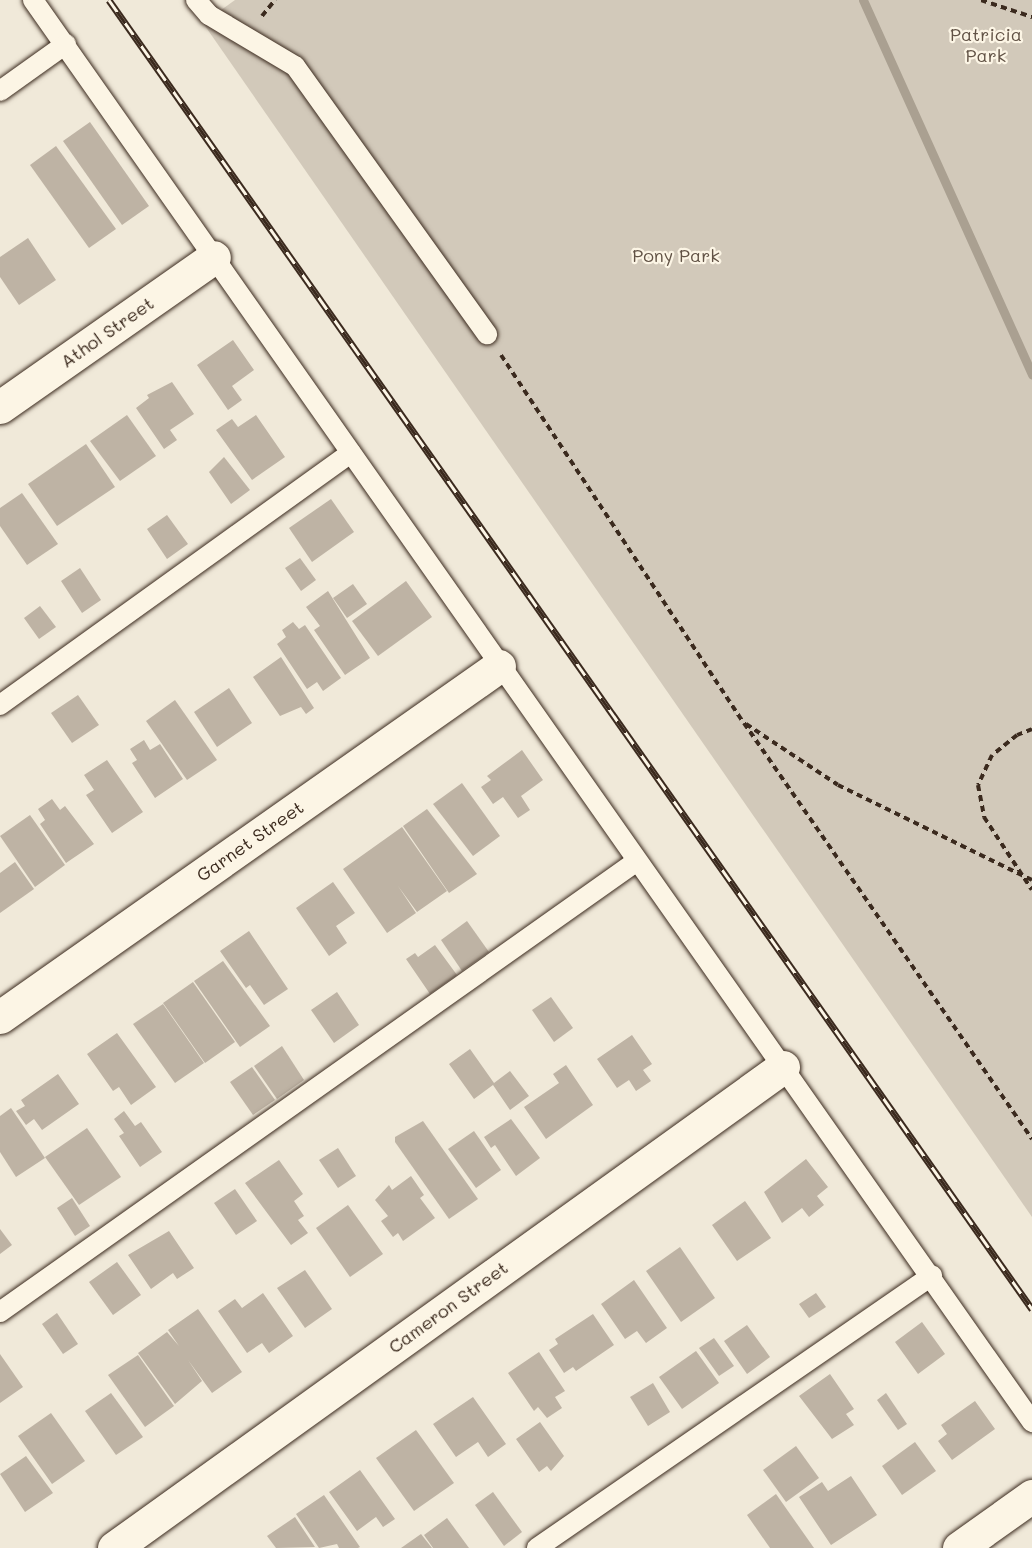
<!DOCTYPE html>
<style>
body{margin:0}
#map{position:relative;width:1032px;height:1548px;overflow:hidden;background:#f0e9d9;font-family:Mali,sans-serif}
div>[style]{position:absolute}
.green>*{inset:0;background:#d2c9ba}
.stream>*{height:9px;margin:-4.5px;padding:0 4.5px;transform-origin:4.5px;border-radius:4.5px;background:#aaa091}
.building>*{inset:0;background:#beb3a4}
.path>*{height:4px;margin-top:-2px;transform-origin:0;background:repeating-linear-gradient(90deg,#3b2a1e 0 6px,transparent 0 10.5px)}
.roads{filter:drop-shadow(0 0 2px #3b2a1e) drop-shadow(0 0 2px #3b2a1e)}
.service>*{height:20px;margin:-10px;padding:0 10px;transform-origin:10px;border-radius:10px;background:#fcf5e5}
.minor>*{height:33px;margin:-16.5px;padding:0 16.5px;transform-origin:16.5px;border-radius:16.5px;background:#fcf5e5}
.rail>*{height:7px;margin-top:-3.5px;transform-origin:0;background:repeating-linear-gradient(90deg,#fcf5e5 0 14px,#3b2a1e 0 28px);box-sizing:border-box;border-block:2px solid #3b2a1e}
span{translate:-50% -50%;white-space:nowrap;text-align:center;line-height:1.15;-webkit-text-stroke:4.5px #fcf5e5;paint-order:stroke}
.park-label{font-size:18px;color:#615245}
.street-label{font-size:18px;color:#3b2a1e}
</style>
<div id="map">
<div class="green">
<div style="clip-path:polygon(235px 0,1032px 0,1032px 1217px,203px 23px)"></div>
</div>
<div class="stream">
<div style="left:863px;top:0;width:411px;rotate:65.7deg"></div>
</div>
<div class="building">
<div style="clip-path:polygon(90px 122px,149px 206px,122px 225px,63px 141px)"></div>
<div style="clip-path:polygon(56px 146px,116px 229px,89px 248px,30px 165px)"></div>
<div style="clip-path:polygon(28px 238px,56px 280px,19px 305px,0 277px,0 257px)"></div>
<div style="clip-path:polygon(233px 340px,254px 370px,232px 386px,242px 400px,228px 410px,197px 365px)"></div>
<div style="clip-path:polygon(172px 382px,194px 414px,170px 430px,177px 440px,164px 449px,136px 408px,149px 398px,147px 395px)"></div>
<div style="clip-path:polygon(127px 415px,156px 456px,120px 481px,90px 441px)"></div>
<div style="clip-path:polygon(256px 415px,285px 457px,252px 480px,216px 430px,232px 419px,238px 427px)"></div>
<div style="clip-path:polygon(86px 444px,115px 487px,57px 526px,28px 484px)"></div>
<div style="clip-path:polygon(224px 457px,250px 490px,231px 504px,209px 472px)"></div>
<div style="clip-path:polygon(22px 493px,58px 544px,27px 565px,0 526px,0 508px)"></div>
<div style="clip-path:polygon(331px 499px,354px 532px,312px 562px,289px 528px)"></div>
<div style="clip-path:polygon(167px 515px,188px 544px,167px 559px,147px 529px)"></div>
<div style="clip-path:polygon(300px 558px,316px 580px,301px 591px,285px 568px)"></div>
<div style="clip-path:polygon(80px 568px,101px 600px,82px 613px,61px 581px)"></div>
<div style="clip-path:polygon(406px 581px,432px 617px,378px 656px,352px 621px)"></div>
<div style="clip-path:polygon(353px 584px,367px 604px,347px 618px,333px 598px)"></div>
<div style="clip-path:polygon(328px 591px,370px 658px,345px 675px,314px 630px,320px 626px,306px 607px)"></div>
<div style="clip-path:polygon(40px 606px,56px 627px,39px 639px,24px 618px)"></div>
<div style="clip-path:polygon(293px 622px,299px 629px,305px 625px,341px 678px,323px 691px,317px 682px,307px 689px,277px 644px,286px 637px,282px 630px)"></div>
<div style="clip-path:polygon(281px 657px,314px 708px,306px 714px,301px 707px,280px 716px,253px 677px)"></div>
<div style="clip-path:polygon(229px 688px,252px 723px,217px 747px,194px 712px)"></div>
<div style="clip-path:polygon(78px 695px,99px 725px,72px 743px,51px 713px)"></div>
<div style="clip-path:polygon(175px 700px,217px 760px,187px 780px,146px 721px)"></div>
<div style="clip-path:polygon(144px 740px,150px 750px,160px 744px,183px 779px,155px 798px,132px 763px,137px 760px,130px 749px)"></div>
<div style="clip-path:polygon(522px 750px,543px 780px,521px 796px,530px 810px,518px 818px,503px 797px,493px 804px,481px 787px,491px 780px,487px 776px)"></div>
<div style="clip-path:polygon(107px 760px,143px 812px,112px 833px,86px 795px,94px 790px,84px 775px)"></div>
<div style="clip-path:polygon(462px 783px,500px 836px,473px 856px,433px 804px)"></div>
<div style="clip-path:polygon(52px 799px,60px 810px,65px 806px,94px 844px,66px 863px,40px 824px,45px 820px,38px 809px)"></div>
<div style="clip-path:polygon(427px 809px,477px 874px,449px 893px,403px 826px)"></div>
<div style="clip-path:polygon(30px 815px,65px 865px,35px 887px,0 836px)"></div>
<div style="clip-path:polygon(402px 827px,447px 891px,417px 912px,398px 886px,416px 913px,387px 933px,343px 869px)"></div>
<div style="clip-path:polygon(15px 862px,34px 889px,0 913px,0 873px)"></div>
<div style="clip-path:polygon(333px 882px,355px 913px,336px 926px,347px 943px,329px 956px,296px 908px)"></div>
<div style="clip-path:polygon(467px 921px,489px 952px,462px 971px,441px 940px)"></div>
<div style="clip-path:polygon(249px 931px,288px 989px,264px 1005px,250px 985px,246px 988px,220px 951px)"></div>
<div style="clip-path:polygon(435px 945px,457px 975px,430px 994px,406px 959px,415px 953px,418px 957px)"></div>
<div style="clip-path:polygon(223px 961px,270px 1026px,240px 1047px,194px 981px)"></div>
<div style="clip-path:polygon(193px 982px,235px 1042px,205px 1063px,163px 1003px)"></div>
<div style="clip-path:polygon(337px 992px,359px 1025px,334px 1043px,311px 1010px)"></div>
<div style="clip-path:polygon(551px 997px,573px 1028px,554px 1042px,532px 1010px)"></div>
<div style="clip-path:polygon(163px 1004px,204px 1063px,175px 1083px,133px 1024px)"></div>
<div style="clip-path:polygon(117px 1033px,156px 1087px,131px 1105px,119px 1087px,113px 1091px,87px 1054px)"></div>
<div style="clip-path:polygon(632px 1035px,652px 1064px,643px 1070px,651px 1081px,636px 1091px,629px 1080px,617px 1088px,597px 1059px)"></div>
<div style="clip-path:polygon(282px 1046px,304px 1080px,277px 1099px,254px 1066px)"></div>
<div style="clip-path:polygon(470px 1049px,494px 1083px,510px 1071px,529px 1096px,510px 1110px,493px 1085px,474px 1099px,449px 1064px)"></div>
<div style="clip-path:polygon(566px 1065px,593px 1105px,546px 1139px,524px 1107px,559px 1083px,553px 1074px)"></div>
<div style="clip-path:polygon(252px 1067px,275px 1100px,253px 1115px,230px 1082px)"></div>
<div style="clip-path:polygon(58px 1074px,79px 1104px,42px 1130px,34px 1119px,26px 1125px,16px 1111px,25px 1106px,21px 1100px)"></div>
<div style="clip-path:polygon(11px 1108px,45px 1158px,16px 1177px,0 1152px,0 1116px)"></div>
<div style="clip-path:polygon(124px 1111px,135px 1126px,141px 1122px,162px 1152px,140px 1167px,119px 1136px,124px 1133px,114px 1119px)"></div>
<div style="clip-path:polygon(511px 1119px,540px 1158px,516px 1176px,495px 1145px,491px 1148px,484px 1137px)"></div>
<div style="clip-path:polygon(423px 1121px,478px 1199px,449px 1219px,395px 1142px,395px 1137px)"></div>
<div style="clip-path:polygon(87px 1128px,121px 1177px,79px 1205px,45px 1157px)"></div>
<div style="clip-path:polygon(474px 1131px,501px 1170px,476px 1188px,448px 1149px)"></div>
<div style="clip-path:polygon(338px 1148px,356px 1176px,338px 1188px,319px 1160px)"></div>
<div style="clip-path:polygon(806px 1159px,828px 1187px,817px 1196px,824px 1205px,809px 1217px,802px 1208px,782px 1223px,764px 1192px)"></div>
<div style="clip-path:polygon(279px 1160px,303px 1194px,294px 1201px,304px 1216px,298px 1220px,308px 1233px,291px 1245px,245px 1183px)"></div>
<div style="clip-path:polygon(411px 1176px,424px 1195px,420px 1198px,435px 1218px,403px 1241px,398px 1233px,393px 1237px,381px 1221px,388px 1216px,375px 1200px,389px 1185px,392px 1190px)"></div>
<div style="clip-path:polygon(235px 1189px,257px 1221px,236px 1235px,214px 1203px)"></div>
<div style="clip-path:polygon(72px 1198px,90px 1226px,75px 1236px,57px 1208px)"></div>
<div style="clip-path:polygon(745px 1201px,771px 1238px,737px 1261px,712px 1225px)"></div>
<div style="clip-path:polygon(348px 1205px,383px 1254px,350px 1277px,316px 1228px)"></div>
<div style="clip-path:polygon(0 1229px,12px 1245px,0 1254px)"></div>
<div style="clip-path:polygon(169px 1231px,194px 1268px,177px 1279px,173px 1273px,151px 1289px,128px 1255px)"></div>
<div style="clip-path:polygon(680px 1247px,715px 1298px,681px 1322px,646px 1271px)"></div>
<div style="clip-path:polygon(117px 1262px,141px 1295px,113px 1315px,89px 1282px)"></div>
<div style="clip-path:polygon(305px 1270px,332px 1309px,305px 1328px,277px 1288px)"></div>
<div style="clip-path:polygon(634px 1280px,667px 1328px,646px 1343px,637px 1331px,625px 1339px,601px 1304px)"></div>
<div style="clip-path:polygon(263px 1293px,293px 1336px,269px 1353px,262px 1343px,247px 1353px,218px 1311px,235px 1299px,242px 1308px)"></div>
<div style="clip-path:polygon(816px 1293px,826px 1307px,809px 1318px,799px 1304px)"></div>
<div style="clip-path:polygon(198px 1309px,242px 1372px,212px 1393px,188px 1360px,202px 1381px,175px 1404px,138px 1353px,167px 1332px,179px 1346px,168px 1330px)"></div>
<div style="clip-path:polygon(57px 1313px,78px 1344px,63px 1354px,42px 1324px)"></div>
<div style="clip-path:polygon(593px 1314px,614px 1345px,576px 1371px,573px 1367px,564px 1373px,549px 1350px,558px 1344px,555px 1339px)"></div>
<div style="clip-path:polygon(922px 1322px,945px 1354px,918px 1374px,895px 1342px)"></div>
<div style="clip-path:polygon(747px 1325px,770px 1357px,747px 1374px,724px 1341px)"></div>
<div style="clip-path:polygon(714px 1338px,734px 1366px,719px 1376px,699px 1348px)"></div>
<div style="clip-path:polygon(696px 1351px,719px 1383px,682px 1409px,659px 1377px)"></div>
<div style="clip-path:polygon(539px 1352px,565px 1391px,555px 1397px,562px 1408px,547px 1418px,538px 1407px,534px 1411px,508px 1373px)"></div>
<div style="clip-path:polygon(0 1354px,23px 1387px,0 1403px)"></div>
<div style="clip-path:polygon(138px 1355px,174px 1406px,145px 1427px,108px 1375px)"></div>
<div style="clip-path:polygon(830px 1374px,854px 1409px,846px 1414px,854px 1425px,832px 1439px,799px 1396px)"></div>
<div style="clip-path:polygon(653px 1383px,670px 1412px,648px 1426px,630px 1397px)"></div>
<div style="clip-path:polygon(111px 1393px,143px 1437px,116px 1455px,85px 1411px)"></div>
<div style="clip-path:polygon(886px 1393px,907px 1424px,898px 1430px,877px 1400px)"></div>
<div style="clip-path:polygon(473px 1397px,506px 1444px,488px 1457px,478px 1442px,456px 1457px,433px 1424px)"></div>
<div style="clip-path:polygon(975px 1401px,995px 1429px,952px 1460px,938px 1441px,947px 1434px,941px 1425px)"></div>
<div style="clip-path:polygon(51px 1413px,85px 1461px,52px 1484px,18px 1436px)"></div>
<div style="clip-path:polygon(540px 1422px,564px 1456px,551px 1471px,547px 1466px,539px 1472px,516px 1439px)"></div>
<div style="clip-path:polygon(416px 1430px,454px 1483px,414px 1511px,376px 1458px)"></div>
<div style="clip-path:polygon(915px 1442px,936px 1471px,902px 1495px,882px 1466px)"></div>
<div style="clip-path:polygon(796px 1446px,819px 1478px,786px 1502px,763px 1470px)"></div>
<div style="clip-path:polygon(26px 1456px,53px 1493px,25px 1512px,0 1474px)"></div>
<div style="clip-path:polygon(360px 1470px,395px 1519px,383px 1527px,376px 1517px,357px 1531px,329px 1492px)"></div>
<div style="clip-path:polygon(851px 1476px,877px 1515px,831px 1545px,799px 1497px,822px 1482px,828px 1491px)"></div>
<div style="clip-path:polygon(493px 1492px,522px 1532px,504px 1546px,475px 1505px)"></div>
<div style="clip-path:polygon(776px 1494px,814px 1548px,770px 1548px,747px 1515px)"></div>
<div style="clip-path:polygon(324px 1495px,360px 1547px,358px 1548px,339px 1548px,337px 1544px,319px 1548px,296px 1514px)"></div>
<div style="clip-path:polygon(295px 1517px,315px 1547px,276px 1548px,267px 1536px)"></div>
<div style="clip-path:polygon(447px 1518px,469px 1548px,433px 1548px,424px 1535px)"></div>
<div style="clip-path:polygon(421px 1534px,432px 1548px,401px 1548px)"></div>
</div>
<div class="path">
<div style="left:981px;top:0;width:54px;rotate:18.4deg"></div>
<div style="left:262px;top:16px;width:21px;rotate:-51deg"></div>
<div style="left:501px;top:355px;width:441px;rotate:56.6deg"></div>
<div style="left:744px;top:723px;width:506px;rotate:55.3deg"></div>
<div style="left:746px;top:724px;width:110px;rotate:33.5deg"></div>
<div style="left:838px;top:785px;width:216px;rotate:26.1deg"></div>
<div style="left:1032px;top:729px;width:16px;rotate:158deg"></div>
<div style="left:1017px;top:735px;width:32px;rotate:141deg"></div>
<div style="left:992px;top:755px;width:33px;rotate:115deg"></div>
<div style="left:978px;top:785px;width:33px;rotate:79deg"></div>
<div style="left:984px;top:817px;width:87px;rotate:56.7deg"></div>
</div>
<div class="roads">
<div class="service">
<div style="left:33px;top:0;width:1738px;rotate:54.91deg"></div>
<div style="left:196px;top:0;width:20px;rotate:49deg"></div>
<div style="left:209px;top:15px;width:100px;rotate:30.7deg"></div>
<div style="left:295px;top:66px;width:330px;rotate:54.4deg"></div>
<div style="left:0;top:91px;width:81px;rotate:-35.5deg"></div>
<div style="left:0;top:705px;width:432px;rotate:-35.7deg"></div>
<div style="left:0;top:1312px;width:780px;rotate:-35.3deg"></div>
<div style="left:537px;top:1548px;width:480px;rotate:-34.6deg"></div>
</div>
<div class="minor">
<div style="left:0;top:407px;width:261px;rotate:-35deg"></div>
<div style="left:0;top:1017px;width:610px;rotate:-35.12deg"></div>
<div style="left:114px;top:1548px;width:824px;rotate:-35.72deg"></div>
<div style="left:959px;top:1548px;width:90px;rotate:-35.5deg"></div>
</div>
</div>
<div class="rail">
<div style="left:109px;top:0;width:1602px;rotate:54.81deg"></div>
</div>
<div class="park-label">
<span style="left:986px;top:45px">Patricia<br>Park</span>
<span style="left:676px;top:255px">Pony Park</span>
</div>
<div class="street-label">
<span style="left:107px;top:332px;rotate:-35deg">Athol Street</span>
<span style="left:250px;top:841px;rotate:-35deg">Garnet Street</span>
<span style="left:448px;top:1307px;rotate:-36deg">Cameron Street</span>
</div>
</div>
